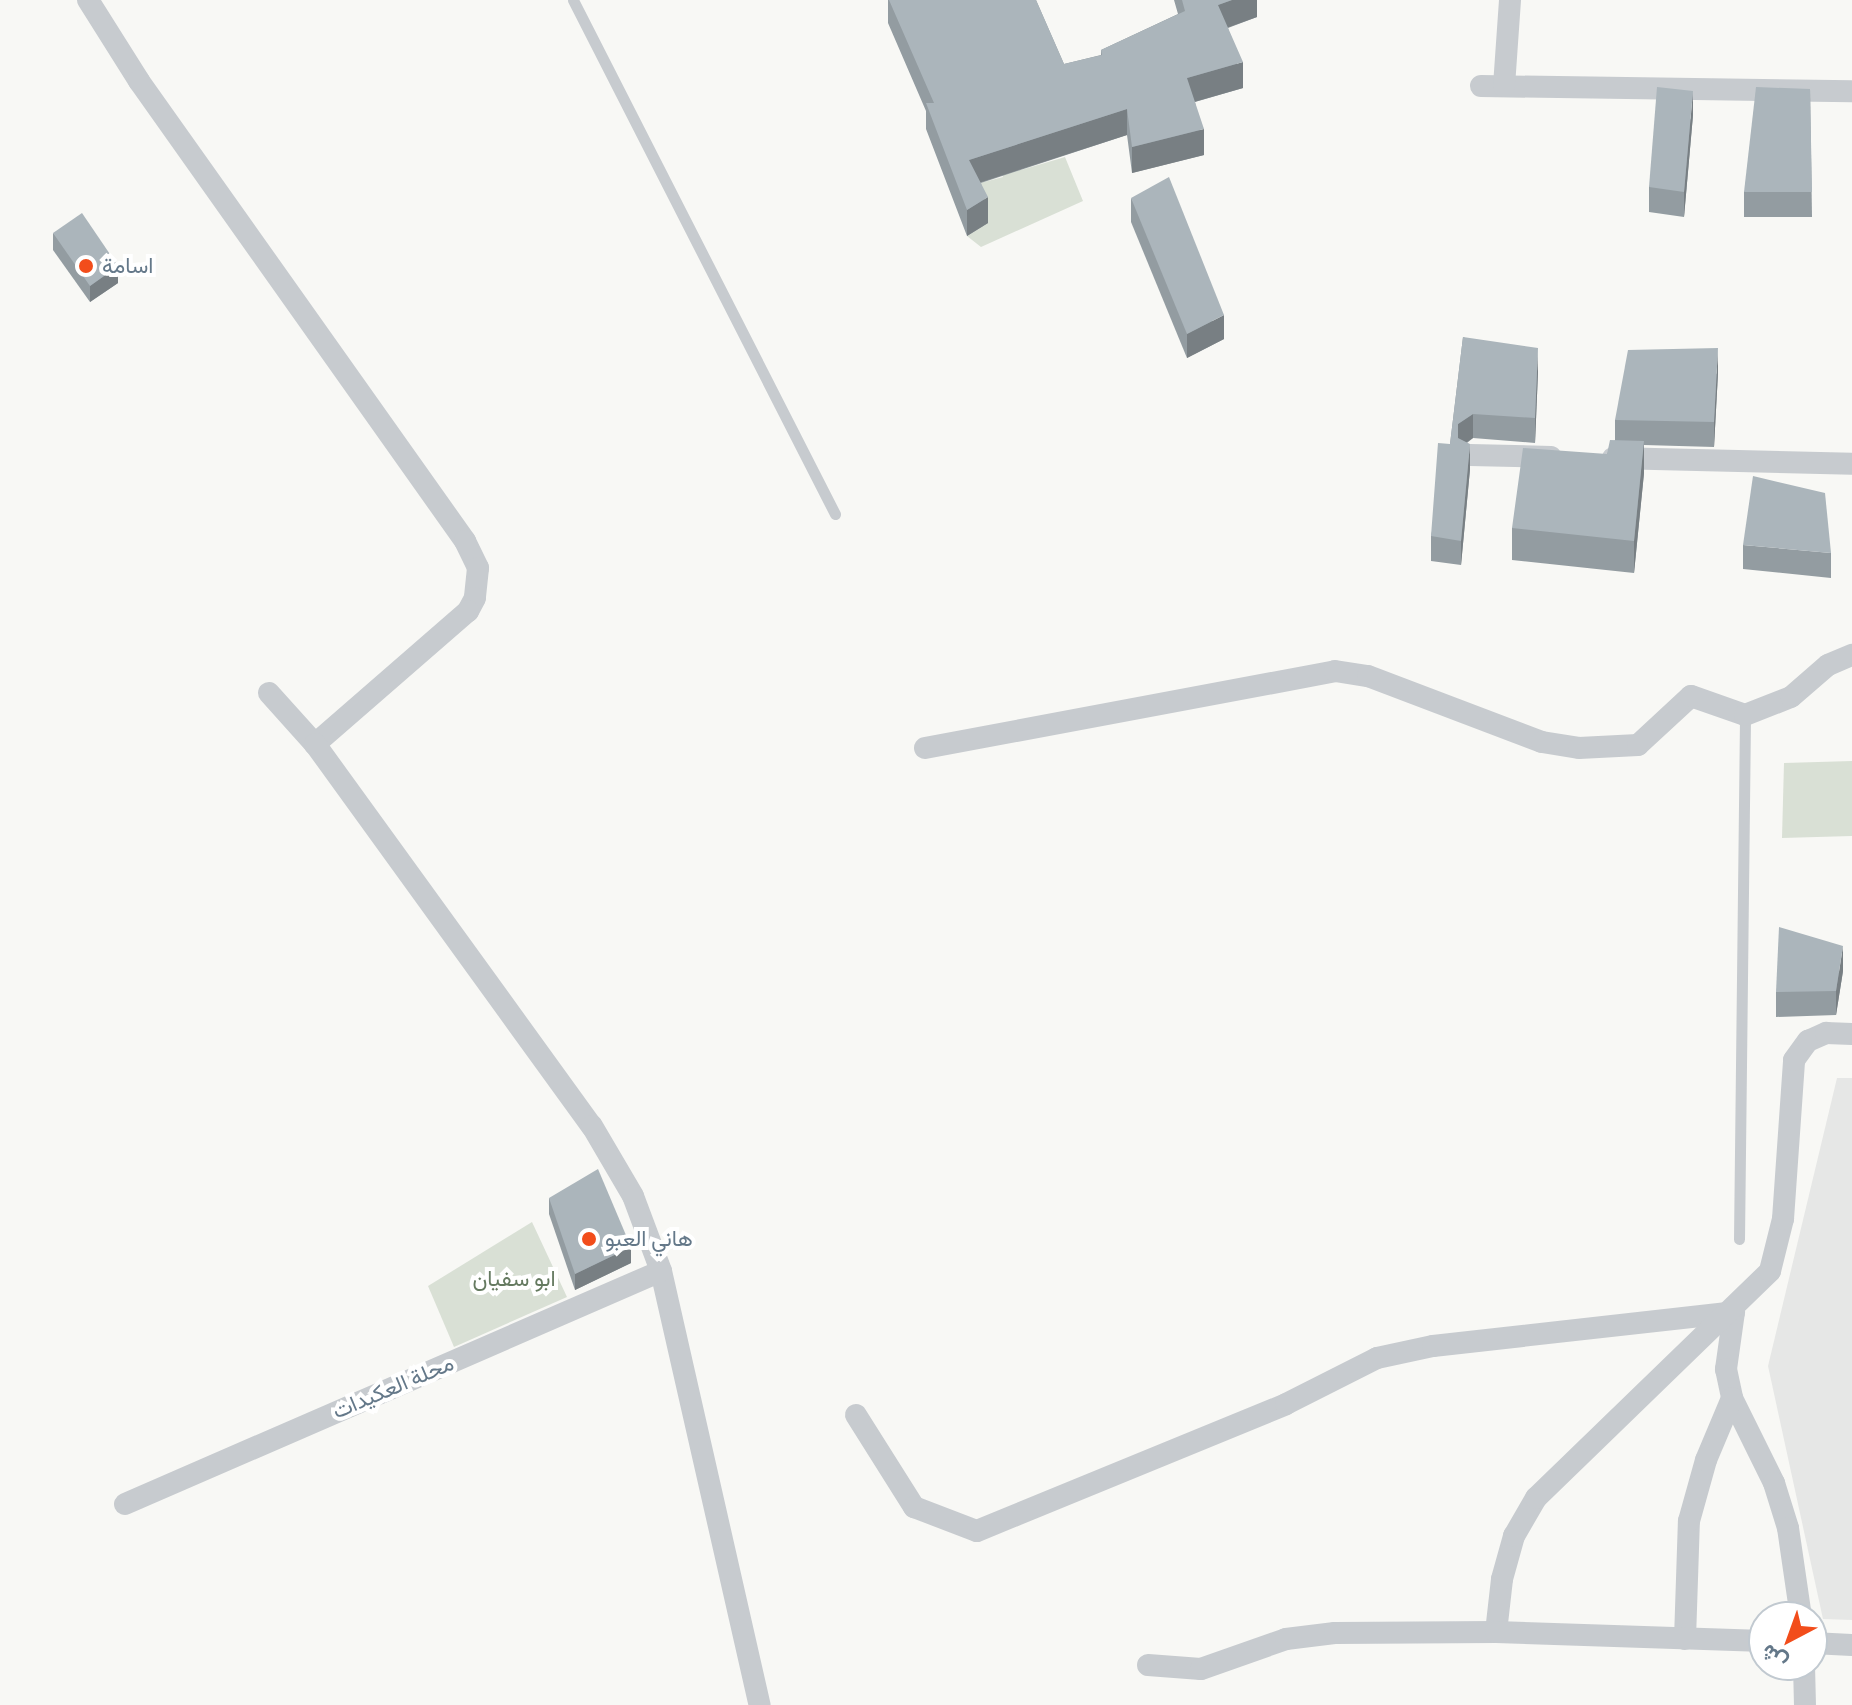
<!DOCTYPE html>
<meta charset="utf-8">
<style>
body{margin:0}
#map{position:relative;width:1852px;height:1705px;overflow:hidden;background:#f8f8f5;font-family:"Titillium Web",Vazirmatn,sans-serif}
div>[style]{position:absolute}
.built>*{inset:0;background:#e6e7e6}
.green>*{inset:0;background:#d9e0d5}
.lane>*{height:11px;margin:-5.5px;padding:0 5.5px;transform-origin:5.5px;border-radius:5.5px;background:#c7cbcf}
.street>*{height:22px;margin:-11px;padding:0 11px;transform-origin:11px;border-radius:11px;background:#c7cbcf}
.wall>*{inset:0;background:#939ca1}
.shaded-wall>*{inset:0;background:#787f83}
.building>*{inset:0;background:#abb5bb}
.dots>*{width:22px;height:22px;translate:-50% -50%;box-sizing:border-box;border:4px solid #fff;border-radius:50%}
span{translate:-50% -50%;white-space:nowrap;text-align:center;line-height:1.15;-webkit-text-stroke:8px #fff;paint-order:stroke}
.poi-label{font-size:22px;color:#647889}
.left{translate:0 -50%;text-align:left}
.park-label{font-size:22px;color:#657a60}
.street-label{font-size:22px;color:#647889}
.north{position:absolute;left:1748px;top:1601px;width:80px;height:80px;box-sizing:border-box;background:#fff;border:2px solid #c1c9d0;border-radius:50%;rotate:221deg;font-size:22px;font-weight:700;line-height:32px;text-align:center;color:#647889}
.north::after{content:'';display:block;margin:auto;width:28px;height:36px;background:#f24d1b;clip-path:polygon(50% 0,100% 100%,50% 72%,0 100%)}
</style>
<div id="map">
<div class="built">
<div style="clip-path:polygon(1837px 1078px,1852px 1078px,1852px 1620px,1823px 1619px,1768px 1366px)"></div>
</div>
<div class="green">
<div style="clip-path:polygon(980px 124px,1021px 170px,1065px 157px,1083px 201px,981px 247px,967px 236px,988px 222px,969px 186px,1003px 177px)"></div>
<div style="clip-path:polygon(1852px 761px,1852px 836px,1782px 838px,1784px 763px)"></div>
<div style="clip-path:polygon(532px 1222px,567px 1297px,454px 1347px,428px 1286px)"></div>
</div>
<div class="lane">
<div style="left:573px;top:0;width:577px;rotate:62.99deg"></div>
<div style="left:1739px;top:1239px;width:524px;rotate:-89.34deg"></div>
</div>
<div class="street">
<div style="left:88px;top:0;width:96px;rotate:57.8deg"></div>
<div style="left:139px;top:81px;width:564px;rotate:54.67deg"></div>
<div style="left:465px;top:541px;width:30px;rotate:64deg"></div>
<div style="left:478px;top:568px;width:30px;rotate:96deg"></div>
<div style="left:475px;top:598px;width:15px;rotate:118deg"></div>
<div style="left:468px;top:611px;width:203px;rotate:139deg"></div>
<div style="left:1481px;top:86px;width:371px;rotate:0.8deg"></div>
<div style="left:1504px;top:86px;width:86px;rotate:-86deg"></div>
<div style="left:1470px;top:455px;width:81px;rotate:1.4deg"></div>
<div style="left:1613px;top:458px;width:239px;rotate:1.4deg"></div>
<div style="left:269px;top:693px;width:69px;rotate:48deg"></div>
<div style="left:315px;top:744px;width:472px;rotate:54.1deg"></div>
<div style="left:592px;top:1126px;width:81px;rotate:59.6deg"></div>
<div style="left:633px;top:1196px;width:80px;rotate:69.5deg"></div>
<div style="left:661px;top:1271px;width:445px;rotate:77.2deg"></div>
<div style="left:925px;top:748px;width:417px;rotate:-10.6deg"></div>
<div style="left:1335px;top:671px;width:33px;rotate:9deg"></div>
<div style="left:1368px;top:676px;width:186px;rotate:20.8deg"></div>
<div style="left:1542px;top:742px;width:37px;rotate:9deg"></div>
<div style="left:1579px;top:748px;width:59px;rotate:-2.9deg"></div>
<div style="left:1638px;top:745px;width:72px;rotate:-42.8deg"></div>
<div style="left:1691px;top:696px;width:57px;rotate:19.4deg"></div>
<div style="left:1745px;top:715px;width:49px;rotate:-21.4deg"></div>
<div style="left:1791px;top:697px;width:49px;rotate:-40.9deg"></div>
<div style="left:1828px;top:665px;width:26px;rotate:-23deg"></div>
<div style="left:856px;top:1415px;width:109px;rotate:57.8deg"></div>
<div style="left:914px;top:1507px;width:67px;rotate:20.9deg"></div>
<div style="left:977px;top:1531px;width:334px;rotate:-22.3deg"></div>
<div style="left:1286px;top:1404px;width:102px;rotate:-26.8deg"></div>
<div style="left:1377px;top:1358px;width:57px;rotate:-12.1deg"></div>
<div style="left:1433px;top:1346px;width:303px;rotate:-6.4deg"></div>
<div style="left:1734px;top:1312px;width:58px;rotate:98deg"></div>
<div style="left:1726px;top:1369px;width:30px;rotate:78deg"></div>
<div style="left:1732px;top:1398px;width:95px;rotate:63.7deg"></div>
<div style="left:1774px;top:1483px;width:47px;rotate:72.7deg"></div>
<div style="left:1788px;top:1528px;width:90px;rotate:81.7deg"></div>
<div style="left:125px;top:1504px;width:584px;rotate:-23.49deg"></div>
<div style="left:1496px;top:1632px;width:53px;rotate:-83.5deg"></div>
<div style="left:1502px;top:1579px;width:45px;rotate:-74.4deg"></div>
<div style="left:1514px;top:1536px;width:44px;rotate:-59.9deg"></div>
<div style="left:1536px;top:1498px;width:326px;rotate:-44.1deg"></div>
<div style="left:1770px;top:1271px;width:54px;rotate:-76deg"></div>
<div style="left:1783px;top:1219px;width:159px;rotate:-86deg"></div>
<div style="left:1794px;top:1060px;width:24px;rotate:-54deg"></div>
<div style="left:1808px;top:1041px;width:20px;rotate:-24deg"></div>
<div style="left:1826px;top:1033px;width:26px;rotate:2deg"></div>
<div style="left:1685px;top:1639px;width:118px;rotate:-88.1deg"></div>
<div style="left:1689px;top:1521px;width:63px;rotate:-74.4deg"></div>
<div style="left:1706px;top:1460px;width:67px;rotate:-67.2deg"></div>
<div style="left:1812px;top:1643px;width:40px;rotate:2.9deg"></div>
<div style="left:1148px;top:1665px;width:53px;rotate:4.3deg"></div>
<div style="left:1201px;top:1669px;width:90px;rotate:-19.4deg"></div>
<div style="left:1286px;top:1639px;width:49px;rotate:-7deg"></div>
<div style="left:1335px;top:1633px;width:161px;rotate:-0.4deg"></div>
<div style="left:1496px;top:1632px;width:268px;rotate:1.9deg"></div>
<div style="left:1804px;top:1665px;width:40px;rotate:88.6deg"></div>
</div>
<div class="wall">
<div style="clip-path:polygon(888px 0,1036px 0,1064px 64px,1101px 55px,1101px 50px,1178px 14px,1174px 0,1257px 0,1257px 17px,1228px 28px,1243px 88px,1195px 102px,1204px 155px,1132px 173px,1127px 135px,981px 183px,988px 223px,967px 236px,926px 129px,926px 111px,888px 23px)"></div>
<div style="clip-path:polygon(1810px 89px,1812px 217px,1744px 217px,1744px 192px)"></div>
<div style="clip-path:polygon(1693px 115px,1684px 217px,1649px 212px,1649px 187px)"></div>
<div style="clip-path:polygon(1131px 198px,1224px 339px,1187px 358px,1131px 222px)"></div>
<div style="clip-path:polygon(53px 233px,118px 283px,90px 302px,53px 250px)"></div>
<div style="clip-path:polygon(1463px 337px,1538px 372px,1535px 443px,1473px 438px,1467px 443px,1470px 469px,1461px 565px,1431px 561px,1431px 536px,1450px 444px)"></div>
<div style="clip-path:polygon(1718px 373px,1714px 447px,1644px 445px,1644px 473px,1634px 573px,1512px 560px,1512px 528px,1607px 454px,1615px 440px,1615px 420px)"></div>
<div style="clip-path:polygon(1743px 545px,1831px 553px,1831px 578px,1743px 569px)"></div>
<div style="clip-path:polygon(1843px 971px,1836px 1015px,1776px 1017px,1776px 992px)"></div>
<div style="clip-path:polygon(549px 1198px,631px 1263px,575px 1290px,549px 1214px)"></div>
</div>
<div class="shaded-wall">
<div style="clip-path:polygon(1232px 0,1257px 0,1257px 17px,1218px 31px,1218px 5px)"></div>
<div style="clip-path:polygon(1243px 62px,1243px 88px,1187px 104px,1187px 78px)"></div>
<div style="clip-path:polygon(1693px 91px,1693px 115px,1684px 217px,1684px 192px)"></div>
<div style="clip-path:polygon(1127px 109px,1127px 135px,969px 186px,969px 160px)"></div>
<div style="clip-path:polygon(1204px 129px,1204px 155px,1132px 173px,1132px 147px)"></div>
<div style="clip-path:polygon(988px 197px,988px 223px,967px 236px,967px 210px)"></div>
<div style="clip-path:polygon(118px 266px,118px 283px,90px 302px,90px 286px)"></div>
<div style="clip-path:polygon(1224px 315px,1224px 339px,1187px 358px,1187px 334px)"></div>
<div style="clip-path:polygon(1538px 348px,1538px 372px,1535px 443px,1535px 418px)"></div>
<div style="clip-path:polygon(1718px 348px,1718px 373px,1714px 447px,1714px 422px)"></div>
<div style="clip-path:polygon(1473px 414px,1473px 438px,1458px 448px,1458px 424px)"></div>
<div style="clip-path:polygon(1644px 441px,1644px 473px,1634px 573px,1634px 541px)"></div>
<div style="clip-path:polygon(1470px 444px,1470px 469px,1461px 565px,1461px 541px)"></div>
<div style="clip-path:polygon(1843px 946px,1843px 971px,1836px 1015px,1836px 991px)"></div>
<div style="clip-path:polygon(631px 1247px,631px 1263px,575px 1290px,575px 1274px)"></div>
</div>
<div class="building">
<div style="clip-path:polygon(889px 0,1036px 0,1064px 64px,1102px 55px,1101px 50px,1185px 11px,1182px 0,1232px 0,1218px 5px,1243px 62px,1187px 78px,1204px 129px,1132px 147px,1127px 109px,969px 160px,988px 197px,967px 210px,926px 103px,934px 103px)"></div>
<div style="clip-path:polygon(1657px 87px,1693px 91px,1684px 192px,1649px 187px)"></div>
<div style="clip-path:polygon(1756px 87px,1810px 89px,1812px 192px,1744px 192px)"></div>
<div style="clip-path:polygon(1169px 177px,1224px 315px,1187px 334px,1131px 198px)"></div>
<div style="clip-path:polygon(82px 213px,118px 266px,90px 286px,53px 233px)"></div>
<div style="clip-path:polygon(1463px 337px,1538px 348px,1535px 418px,1473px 414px,1458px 424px,1458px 438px,1470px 444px,1461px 541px,1431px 536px,1438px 443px,1450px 444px)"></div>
<div style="clip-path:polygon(1718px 348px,1714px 422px,1615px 420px,1628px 350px)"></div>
<div style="clip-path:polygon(1610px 440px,1644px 441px,1634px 541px,1512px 528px,1523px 448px,1607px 454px)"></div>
<div style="clip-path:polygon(1753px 476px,1825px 493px,1831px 553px,1743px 545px)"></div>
<div style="clip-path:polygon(1779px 927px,1843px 946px,1836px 991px,1776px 992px)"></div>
<div style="clip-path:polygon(598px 1169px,631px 1247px,575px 1274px,549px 1198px)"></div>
</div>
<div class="dots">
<div style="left:86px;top:266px;background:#f24d1b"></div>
<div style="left:589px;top:1239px;background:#f24d1b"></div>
</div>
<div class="poi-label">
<span class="left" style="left:102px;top:266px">اسامة</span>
<span class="left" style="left:605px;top:1239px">هاني العبو</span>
</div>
<div class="park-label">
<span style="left:514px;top:1279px">ابو سفيان</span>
</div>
<div class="street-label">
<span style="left:393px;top:1387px;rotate:-23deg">محلة العكيدات</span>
</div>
<div class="north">ش</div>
</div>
